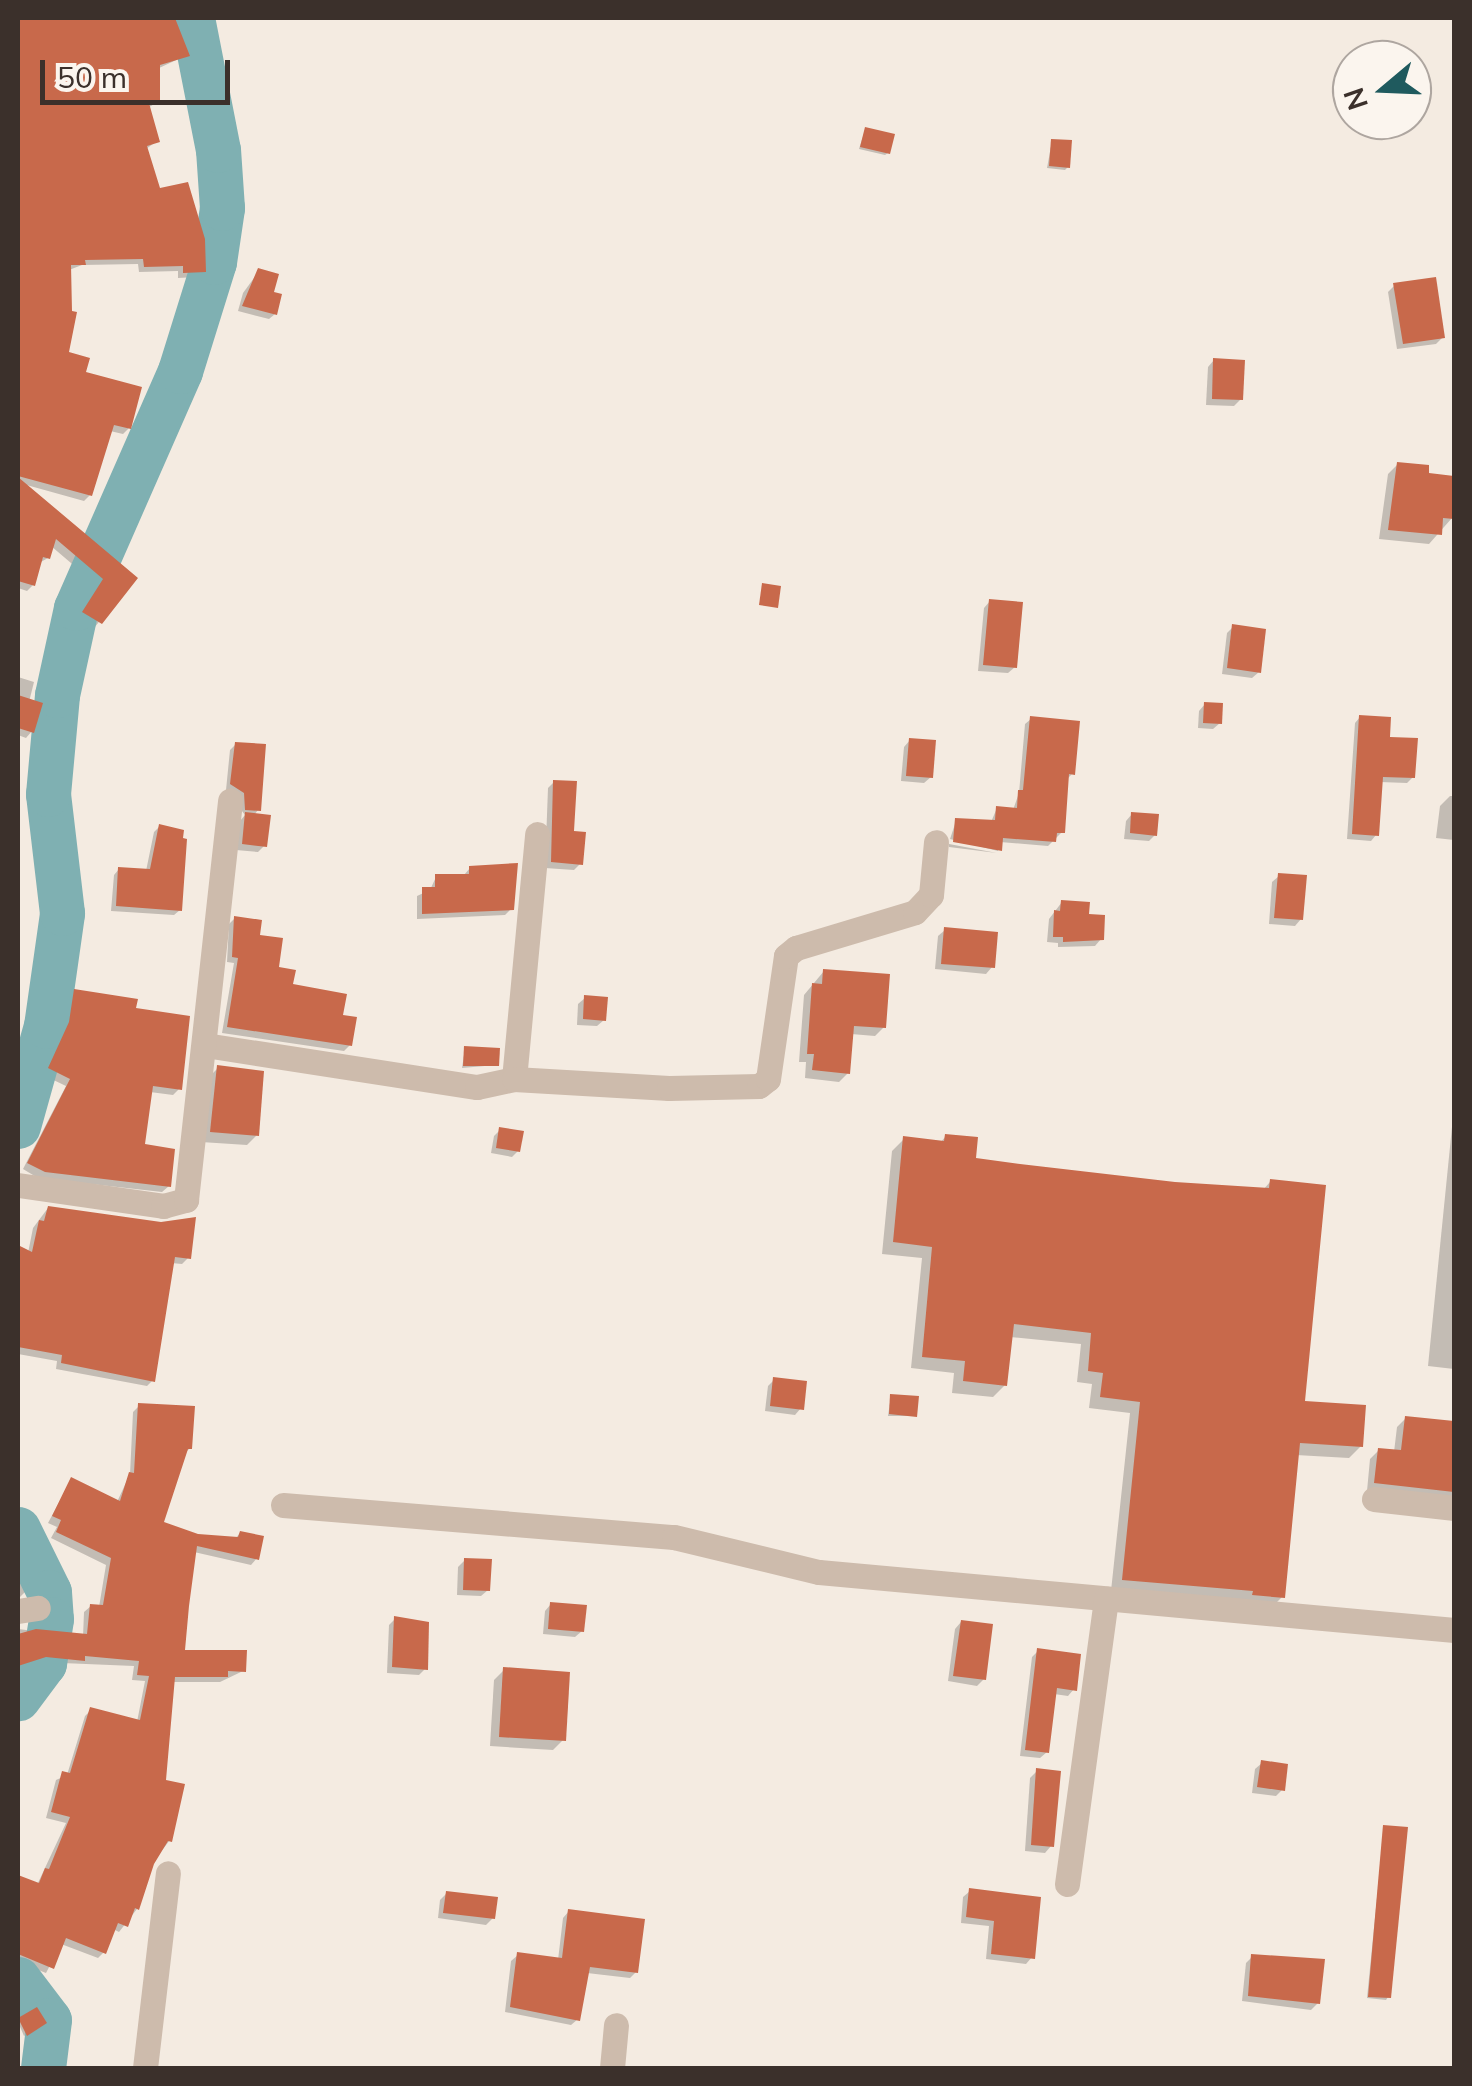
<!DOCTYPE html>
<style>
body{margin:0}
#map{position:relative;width:1472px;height:2086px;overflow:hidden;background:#f4ebe1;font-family:Mulish,sans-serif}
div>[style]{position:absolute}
.shadow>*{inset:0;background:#0003}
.river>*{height:45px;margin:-22.5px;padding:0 22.5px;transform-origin:22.5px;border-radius:22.5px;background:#7fb0b2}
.building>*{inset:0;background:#c8694b}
.minor>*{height:25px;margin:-12.5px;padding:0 12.5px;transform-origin:12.5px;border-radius:12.5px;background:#cdbbac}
span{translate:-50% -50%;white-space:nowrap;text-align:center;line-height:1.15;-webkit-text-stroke:9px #fbf5ee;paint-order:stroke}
.frame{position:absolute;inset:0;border:20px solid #3b302b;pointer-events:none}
.north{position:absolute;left:1332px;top:40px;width:100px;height:100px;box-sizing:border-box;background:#fbf5ee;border:2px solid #aea6a0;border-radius:50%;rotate:251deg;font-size:28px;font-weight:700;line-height:40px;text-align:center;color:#3b302b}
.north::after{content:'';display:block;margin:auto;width:35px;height:45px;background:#1f5a5e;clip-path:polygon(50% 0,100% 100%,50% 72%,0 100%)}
.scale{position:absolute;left:40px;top:60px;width:190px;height:45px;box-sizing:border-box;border:5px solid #3b302b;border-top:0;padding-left:12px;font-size:30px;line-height:35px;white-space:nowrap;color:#3b302b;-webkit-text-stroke:8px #fbf5ee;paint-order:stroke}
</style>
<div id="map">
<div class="shadow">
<div style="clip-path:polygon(18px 18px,141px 18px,141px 23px,172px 18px,187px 55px,157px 69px,157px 102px,148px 108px,157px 141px,146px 149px,158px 191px,203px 271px,197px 277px,178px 278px,178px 271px,139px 272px,138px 264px,82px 265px,69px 270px,66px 354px,129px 428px,123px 434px,110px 431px,90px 495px,84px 501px,23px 484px,135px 578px,94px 628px,78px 619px,98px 586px,51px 546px,48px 558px,39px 563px,33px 585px,27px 591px,18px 588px)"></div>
<div style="clip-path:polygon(865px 130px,888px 153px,885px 155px,859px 149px)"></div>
<div style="clip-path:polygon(1052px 141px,1068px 167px,1065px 170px,1047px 168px)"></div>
<div style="clip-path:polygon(259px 271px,271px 294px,275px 314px,269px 319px,238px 311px,243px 293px)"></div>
<div style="clip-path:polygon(1395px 285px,1443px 337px,1436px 344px,1397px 349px,1388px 292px)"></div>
<div style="clip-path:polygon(1214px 360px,1241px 399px,1234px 406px,1206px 405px,1208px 367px)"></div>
<div style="clip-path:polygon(1398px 464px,1426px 476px,1454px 478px,1452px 518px,1429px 544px,1379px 539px,1388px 474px)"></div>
<div style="clip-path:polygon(990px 601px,1015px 667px,1008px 673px,978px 671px,984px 608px)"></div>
<div style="clip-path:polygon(1233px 627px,1259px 672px,1252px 678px,1222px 674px,1227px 633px)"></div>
<div style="clip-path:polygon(18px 677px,34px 682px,29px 702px,32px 731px,26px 738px,18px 735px)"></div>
<div style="clip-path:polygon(1205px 704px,1220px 723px,1213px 729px,1198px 728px,1199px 711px)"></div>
<div style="clip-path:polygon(1360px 717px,1387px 739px,1413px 777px,1407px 783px,1380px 782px,1376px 835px,1371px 841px,1347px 839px,1355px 723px)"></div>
<div style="clip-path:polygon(1031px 719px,1072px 774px,1066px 780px,1062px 832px,1048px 846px,1000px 842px,998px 851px,950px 839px,956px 821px,991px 822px,997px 808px,1013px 810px,1019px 793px,1025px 724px)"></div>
<div style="clip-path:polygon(910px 740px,931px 777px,924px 783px,901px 781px,904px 747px)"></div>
<div style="clip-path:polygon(236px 744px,258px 810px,254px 815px,264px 846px,258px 852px,236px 850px,240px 821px,245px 815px,226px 790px,230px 750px)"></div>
<div style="clip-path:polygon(554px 782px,581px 863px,574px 870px,545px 868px,548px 788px)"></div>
<div style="clip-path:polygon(1450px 796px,1454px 796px,1454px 840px,1436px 838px,1440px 806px)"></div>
<div style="clip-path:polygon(1132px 814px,1155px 835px,1149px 841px,1124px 839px,1126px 821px)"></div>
<div style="clip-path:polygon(159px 827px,180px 910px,174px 915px,111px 911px,114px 875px,119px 869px,146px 871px,154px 832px)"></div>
<div style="clip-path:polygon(949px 844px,997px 853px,949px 847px)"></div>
<div style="clip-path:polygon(470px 868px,511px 909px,505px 915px,417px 919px,417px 896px,430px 890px,436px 877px,464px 875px)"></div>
<div style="clip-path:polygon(1279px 876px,1301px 919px,1295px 926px,1269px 924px,1272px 882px)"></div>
<div style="clip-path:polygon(1062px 902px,1086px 916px,1101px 939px,1095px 946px,1058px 947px,1058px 943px,1047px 942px,1049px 919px)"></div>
<div style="clip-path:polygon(235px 918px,258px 937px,291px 986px,340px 1017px,350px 1045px,344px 1051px,222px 1033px,234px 963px,227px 962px,229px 924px)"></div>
<div style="clip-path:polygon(945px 930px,992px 967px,986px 974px,935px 969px,938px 936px)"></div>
<div style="clip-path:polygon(824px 971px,884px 1027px,875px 1036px,851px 1034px,848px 1073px,839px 1082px,805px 1078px,806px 1062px,799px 1062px,804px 995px)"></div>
<div style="clip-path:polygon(75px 991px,133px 1010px,179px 1089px,173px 1095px,150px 1092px,142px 1147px,169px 1186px,162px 1192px,38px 1178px,23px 1169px,66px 1086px,43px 1075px,64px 1031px,68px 997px)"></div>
<div style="clip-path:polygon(585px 998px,604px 1020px,597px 1026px,577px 1025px,578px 1004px)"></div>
<div style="clip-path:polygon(465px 1049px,496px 1065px,462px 1068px)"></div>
<div style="clip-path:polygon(218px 1068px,257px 1135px,247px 1145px,201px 1142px,208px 1078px)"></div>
<div style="clip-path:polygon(1454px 1107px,1454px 1369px,1428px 1366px)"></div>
<div style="clip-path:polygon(500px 1130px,518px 1151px,512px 1157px,491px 1153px,494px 1136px)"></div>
<div style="clip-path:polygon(946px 1136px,973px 1160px,1175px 1184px,1263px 1190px,1270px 1182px,1303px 1403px,1361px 1446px,1349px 1458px,1296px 1455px,1282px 1597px,1270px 1609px,1111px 1591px,1130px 1413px,1089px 1408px,1092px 1384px,1077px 1382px,1081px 1344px,1010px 1337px,1005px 1385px,993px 1397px,952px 1393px,954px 1373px,911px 1368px,922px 1258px,882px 1254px,892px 1151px,904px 1139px,940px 1143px)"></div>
<div style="clip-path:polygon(48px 1208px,188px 1258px,182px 1264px,171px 1263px,153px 1380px,147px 1386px,56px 1369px,57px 1361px,18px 1354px,18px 1247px,28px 1253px,33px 1228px)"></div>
<div style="clip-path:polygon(774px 1380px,801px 1408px,795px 1415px,765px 1411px,768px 1386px)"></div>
<div style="clip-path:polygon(891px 1396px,915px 1416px,888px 1416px)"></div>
<div style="clip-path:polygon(139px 1406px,190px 1448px,183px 1455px,161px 1524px,198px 1537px,235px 1539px,240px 1533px,257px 1558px,251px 1565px,194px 1552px,182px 1653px,243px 1671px,220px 1682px,172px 1682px,163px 1782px,170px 1840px,152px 1863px,137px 1909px,119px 1932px,113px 1929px,104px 1952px,98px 1958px,61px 1944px,46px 1973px,18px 1962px,18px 1875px,37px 1885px,66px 1823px,46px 1818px,56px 1780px,67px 1775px,85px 1716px,91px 1710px,137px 1722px,145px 1681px,132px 1680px,134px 1666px,38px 1662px,18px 1668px,18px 1629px,83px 1637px,84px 1612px,91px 1606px,99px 1607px,106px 1565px,51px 1538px,57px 1527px,48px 1523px,71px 1480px,117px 1502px,130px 1474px,133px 1412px)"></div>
<div style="clip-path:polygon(1406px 1418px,1454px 1423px,1454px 1507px,1367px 1491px,1370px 1459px,1379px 1450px,1394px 1452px,1397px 1427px)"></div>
<div style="clip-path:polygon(465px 1560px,488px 1590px,481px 1596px,457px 1595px,458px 1567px)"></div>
<div style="clip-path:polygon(20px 1573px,25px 1592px,18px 1599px,18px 1574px)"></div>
<div style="clip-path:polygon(551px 1604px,582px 1631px,575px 1637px,543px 1634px,545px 1611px)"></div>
<div style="clip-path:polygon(395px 1619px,425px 1669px,419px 1675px,387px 1673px,389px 1625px)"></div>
<div style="clip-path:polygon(961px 1622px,984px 1679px,977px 1686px,948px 1681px,955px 1629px)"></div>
<div style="clip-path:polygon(1038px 1651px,1074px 1689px,1068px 1696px,1054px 1694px,1047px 1752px,1040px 1758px,1020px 1756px,1032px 1657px)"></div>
<div style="clip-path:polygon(504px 1670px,563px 1740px,553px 1750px,490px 1746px,494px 1680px)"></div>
<div style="clip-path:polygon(1262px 1763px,1283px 1789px,1276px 1796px,1252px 1793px,1255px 1769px)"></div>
<div style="clip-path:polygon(1037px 1771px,1051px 1846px,1045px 1853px,1025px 1851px,1030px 1778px)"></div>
<div style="clip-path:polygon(1384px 1828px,1388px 1997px,1386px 2000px,1367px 1998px)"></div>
<div style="clip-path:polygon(970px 1891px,1032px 1957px,1026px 1964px,986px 1959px,989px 1926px,961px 1923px,963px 1897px)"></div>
<div style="clip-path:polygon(447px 1893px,493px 1918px,486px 1925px,438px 1918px,440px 1900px)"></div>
<div style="clip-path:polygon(569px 1911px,636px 1972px,630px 1978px,587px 1973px,578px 2019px,571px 2025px,505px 2012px,511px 1961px,518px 1955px,558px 1960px,563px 1918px)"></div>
<div style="clip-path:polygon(1252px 1957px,1318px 2003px,1311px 2010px,1242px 2001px,1246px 1963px)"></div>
<div style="clip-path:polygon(36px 2010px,42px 2025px,24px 2036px,18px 2022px)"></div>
</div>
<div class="river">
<div style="left:18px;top:1126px;width:104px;rotate:-74.4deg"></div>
<div style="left:46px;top:1026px;width:114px;rotate:-81.9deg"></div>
<div style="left:62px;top:913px;width:120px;rotate:-96.7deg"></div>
<div style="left:48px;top:794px;width:99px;rotate:-84.8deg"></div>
<div style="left:57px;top:695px;width:89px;rotate:-77.7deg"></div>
<div style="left:76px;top:608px;width:259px;rotate:-66.3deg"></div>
<div style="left:180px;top:371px;width:114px;rotate:-72.7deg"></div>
<div style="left:214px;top:262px;width:55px;rotate:-81.6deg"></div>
<div style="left:222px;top:208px;width:58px;rotate:-93.9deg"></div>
<div style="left:218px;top:150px;width:135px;rotate:-101.1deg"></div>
<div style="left:18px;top:1529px;width:70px;rotate:63.8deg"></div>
<div style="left:49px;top:1592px;width:27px;rotate:86deg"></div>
<div style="left:51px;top:1619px;width:45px;rotate:99deg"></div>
<div style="left:44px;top:1663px;width:44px;rotate:126.6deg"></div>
<div style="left:18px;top:1979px;width:51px;rotate:52.9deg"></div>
<div style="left:49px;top:2020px;width:48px;rotate:97.1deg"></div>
</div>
<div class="building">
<div style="clip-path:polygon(18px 18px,175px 18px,190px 56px,160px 65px,160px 103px,149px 103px,160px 142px,147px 146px,160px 188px,188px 182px,205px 239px,206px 272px,183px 273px,183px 266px,144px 267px,143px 259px,85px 260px,86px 265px,71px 265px,72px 311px,77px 312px,69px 352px,90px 358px,86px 372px,142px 387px,131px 429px,114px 425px,92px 496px,18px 476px)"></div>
<div style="clip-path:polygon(865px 127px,895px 134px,890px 154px,860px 147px)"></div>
<div style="clip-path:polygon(1051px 139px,1072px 140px,1070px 168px,1049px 166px)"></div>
<div style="clip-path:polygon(258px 268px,279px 274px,274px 292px,282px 294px,277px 315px,242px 306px)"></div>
<div style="clip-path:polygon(1436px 277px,1445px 338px,1403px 344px,1393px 283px)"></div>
<div style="clip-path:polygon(1213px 358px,1245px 360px,1243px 400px,1212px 399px)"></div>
<div style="clip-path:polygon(1397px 462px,1429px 465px,1429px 473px,1454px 476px,1454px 519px,1443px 518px,1442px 535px,1388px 530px)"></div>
<div style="clip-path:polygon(18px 477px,138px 578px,102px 624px,82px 612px,103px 579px,56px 539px,50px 559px,43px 557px,35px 586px,18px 581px)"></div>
<div style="clip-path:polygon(762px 583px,781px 586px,778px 608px,759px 605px)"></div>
<div style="clip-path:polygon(989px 599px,1023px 602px,1017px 668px,983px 665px)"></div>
<div style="clip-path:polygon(1232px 624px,1266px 629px,1261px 673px,1227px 668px)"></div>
<div style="clip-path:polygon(18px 695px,43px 703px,34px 733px,18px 728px)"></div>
<div style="clip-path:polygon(1204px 702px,1223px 703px,1222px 724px,1203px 723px)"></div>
<div style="clip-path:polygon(1359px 715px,1391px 717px,1390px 737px,1418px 738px,1415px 778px,1383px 777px,1379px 836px,1352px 834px)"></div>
<div style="clip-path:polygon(1030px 716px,1080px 721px,1075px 775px,1069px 774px,1065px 833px,1057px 833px,1056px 842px,1003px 838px,1002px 851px,953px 842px,955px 818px,995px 820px,996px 806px,1017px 808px,1018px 790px,1023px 790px)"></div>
<div style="clip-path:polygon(909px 738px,936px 740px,933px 778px,906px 776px)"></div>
<div style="clip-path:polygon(235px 742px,266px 744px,261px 811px,245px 810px,244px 793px,230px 784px)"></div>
<div style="clip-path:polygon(553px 780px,577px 781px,574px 831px,586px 832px,583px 865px,551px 862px)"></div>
<div style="clip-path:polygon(245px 812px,271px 815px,267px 847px,242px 844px)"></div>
<div style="clip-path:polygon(1131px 812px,1159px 814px,1157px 836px,1130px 833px)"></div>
<div style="clip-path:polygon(159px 824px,184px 830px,183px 838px,187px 839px,182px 911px,116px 906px,118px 867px,150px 869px)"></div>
<div style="clip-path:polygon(518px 863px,514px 910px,422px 914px,422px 887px,435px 887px,435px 874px,469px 874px,469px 866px)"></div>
<div style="clip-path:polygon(1278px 873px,1307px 875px,1303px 920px,1274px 918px)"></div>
<div style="clip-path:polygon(1061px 900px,1090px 902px,1089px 914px,1105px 915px,1104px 940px,1063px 942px,1063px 937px,1053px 937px,1054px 910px,1060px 911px)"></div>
<div style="clip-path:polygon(234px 916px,262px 920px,260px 935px,283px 938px,279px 967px,296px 970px,293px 984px,347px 994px,343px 1015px,357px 1017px,352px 1046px,227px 1027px,238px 958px,232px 957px)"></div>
<div style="clip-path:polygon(944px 927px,998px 932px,995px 968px,941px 964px)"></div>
<div style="clip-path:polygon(823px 969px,890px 974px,886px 1028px,854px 1026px,850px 1074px,812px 1070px,814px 1054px,807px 1054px,812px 983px,822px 984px)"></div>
<div style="clip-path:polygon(74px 989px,138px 999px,136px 1008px,190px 1016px,182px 1090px,153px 1086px,145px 1144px,175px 1149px,171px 1187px,45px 1172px,27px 1163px,70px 1079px,48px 1068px,69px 1022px)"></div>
<div style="clip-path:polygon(584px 995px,608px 997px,606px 1021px,583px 1019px)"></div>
<div style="clip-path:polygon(464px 1046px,500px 1048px,499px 1066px,463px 1066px)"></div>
<div style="clip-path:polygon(217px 1065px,264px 1071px,259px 1136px,210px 1132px)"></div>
<div style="clip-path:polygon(499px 1127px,524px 1131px,520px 1152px,496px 1148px)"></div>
<div style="clip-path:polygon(945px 1134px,978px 1137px,976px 1158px,1020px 1164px,1175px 1182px,1269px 1188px,1270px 1179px,1326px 1185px,1305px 1401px,1366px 1405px,1363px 1447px,1300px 1443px,1285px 1598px,1252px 1595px,1253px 1591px,1122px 1580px,1140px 1402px,1100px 1397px,1103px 1373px,1088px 1371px,1091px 1333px,1014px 1324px,1007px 1386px,963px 1381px,965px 1361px,922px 1357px,932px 1247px,893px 1242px,903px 1136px,944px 1141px)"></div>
<div style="clip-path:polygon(48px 1206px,161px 1222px,196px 1217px,191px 1259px,175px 1257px,155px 1382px,61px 1363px,62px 1355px,18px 1347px,18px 1245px,32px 1252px,39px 1220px,44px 1221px)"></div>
<div style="clip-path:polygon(773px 1377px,807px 1381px,804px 1410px,770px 1406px)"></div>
<div style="clip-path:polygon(890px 1394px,919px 1396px,917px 1417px,889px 1414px)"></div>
<div style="clip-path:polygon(138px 1403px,195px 1406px,192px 1449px,188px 1449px,164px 1522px,198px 1534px,238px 1537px,240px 1531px,264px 1536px,259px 1560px,197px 1546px,189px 1606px,185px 1650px,247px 1650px,246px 1672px,228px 1671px,228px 1677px,175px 1677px,166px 1780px,185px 1784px,172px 1842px,168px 1841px,154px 1864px,139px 1910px,135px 1908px,128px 1927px,118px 1923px,106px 1954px,66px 1938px,54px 1969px,18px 1954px,18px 1875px,39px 1883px,45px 1868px,49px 1869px,70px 1817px,51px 1812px,62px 1771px,70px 1773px,90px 1707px,140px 1720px,149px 1676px,137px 1675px,139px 1661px,85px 1656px,85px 1661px,46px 1657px,18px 1666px,18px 1634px,36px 1629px,87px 1634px,90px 1604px,103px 1605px,111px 1558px,56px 1532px,61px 1520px,52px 1516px,71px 1477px,120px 1501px,129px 1472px,134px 1473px)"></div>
<div style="clip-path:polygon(1405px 1416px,1454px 1421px,1454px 1492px,1374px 1483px,1378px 1448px,1401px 1450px)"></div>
<div style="clip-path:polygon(464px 1558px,492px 1559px,490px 1591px,463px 1590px)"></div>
<div style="clip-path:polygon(550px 1602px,587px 1605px,584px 1632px,548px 1629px)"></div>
<div style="clip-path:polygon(394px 1616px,429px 1622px,428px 1670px,392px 1667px)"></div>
<div style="clip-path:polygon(961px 1620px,993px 1624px,986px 1680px,953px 1676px)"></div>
<div style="clip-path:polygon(1037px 1648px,1081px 1654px,1077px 1691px,1057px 1688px,1049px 1753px,1025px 1750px)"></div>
<div style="clip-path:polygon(503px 1667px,570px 1672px,566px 1741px,499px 1737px)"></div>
<div style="clip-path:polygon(1261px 1760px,1288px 1764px,1285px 1791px,1257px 1787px)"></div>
<div style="clip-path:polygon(1036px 1768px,1061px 1771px,1054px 1847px,1031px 1845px)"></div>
<div style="clip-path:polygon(1383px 1825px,1408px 1827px,1391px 1998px,1368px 1997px)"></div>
<div style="clip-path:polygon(969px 1888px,1041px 1897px,1035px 1959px,991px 1954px,994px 1921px,966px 1917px)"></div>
<div style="clip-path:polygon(446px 1891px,498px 1897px,495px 1919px,443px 1913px)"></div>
<div style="clip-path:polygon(568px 1909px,645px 1919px,638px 1973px,590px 1967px,580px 2021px,510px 2007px,517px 1952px,562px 1958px)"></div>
<div style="clip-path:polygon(1251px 1954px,1325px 1959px,1320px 2004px,1248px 1996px)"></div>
<div style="clip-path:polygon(37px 2007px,47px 2023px,27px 2036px,18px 2018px)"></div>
</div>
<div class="minor">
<div style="left:205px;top:1045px;width:275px;rotate:8.8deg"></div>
<div style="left:477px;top:1087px;width:38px;rotate:-12deg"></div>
<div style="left:514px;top:1079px;width:246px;rotate:-84.6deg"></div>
<div style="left:514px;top:1079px;width:155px;rotate:3.3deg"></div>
<div style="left:669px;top:1088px;width:90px;rotate:-1.3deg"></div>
<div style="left:759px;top:1086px;width:11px;rotate:-38deg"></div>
<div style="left:768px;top:1079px;width:124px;rotate:-81.7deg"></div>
<div style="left:786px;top:956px;width:13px;rotate:-39deg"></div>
<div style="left:796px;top:948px;width:124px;rotate:-16.8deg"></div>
<div style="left:915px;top:912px;width:23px;rotate:-47deg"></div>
<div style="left:931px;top:895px;width:53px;rotate:-84.6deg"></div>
<div style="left:18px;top:1185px;width:147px;rotate:8.2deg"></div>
<div style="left:163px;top:1206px;width:24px;rotate:-15deg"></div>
<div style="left:186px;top:1200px;width:402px;rotate:-83.7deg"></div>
<div style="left:1374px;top:1499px;width:81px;rotate:6.4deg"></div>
<div style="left:283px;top:1505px;width:392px;rotate:4.7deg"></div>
<div style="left:674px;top:1537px;width:149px;rotate:13.6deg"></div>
<div style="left:819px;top:1572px;width:638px;rotate:5.22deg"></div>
<div style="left:18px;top:1611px;width:20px;rotate:-9deg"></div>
<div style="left:1067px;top:1884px;width:288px;rotate:-82.2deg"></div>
<div style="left:145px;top:2068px;width:196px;rotate:-83.3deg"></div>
<div style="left:612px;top:2068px;width:43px;rotate:-84.7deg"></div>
</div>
<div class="frame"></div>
<div class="north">N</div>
<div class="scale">50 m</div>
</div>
